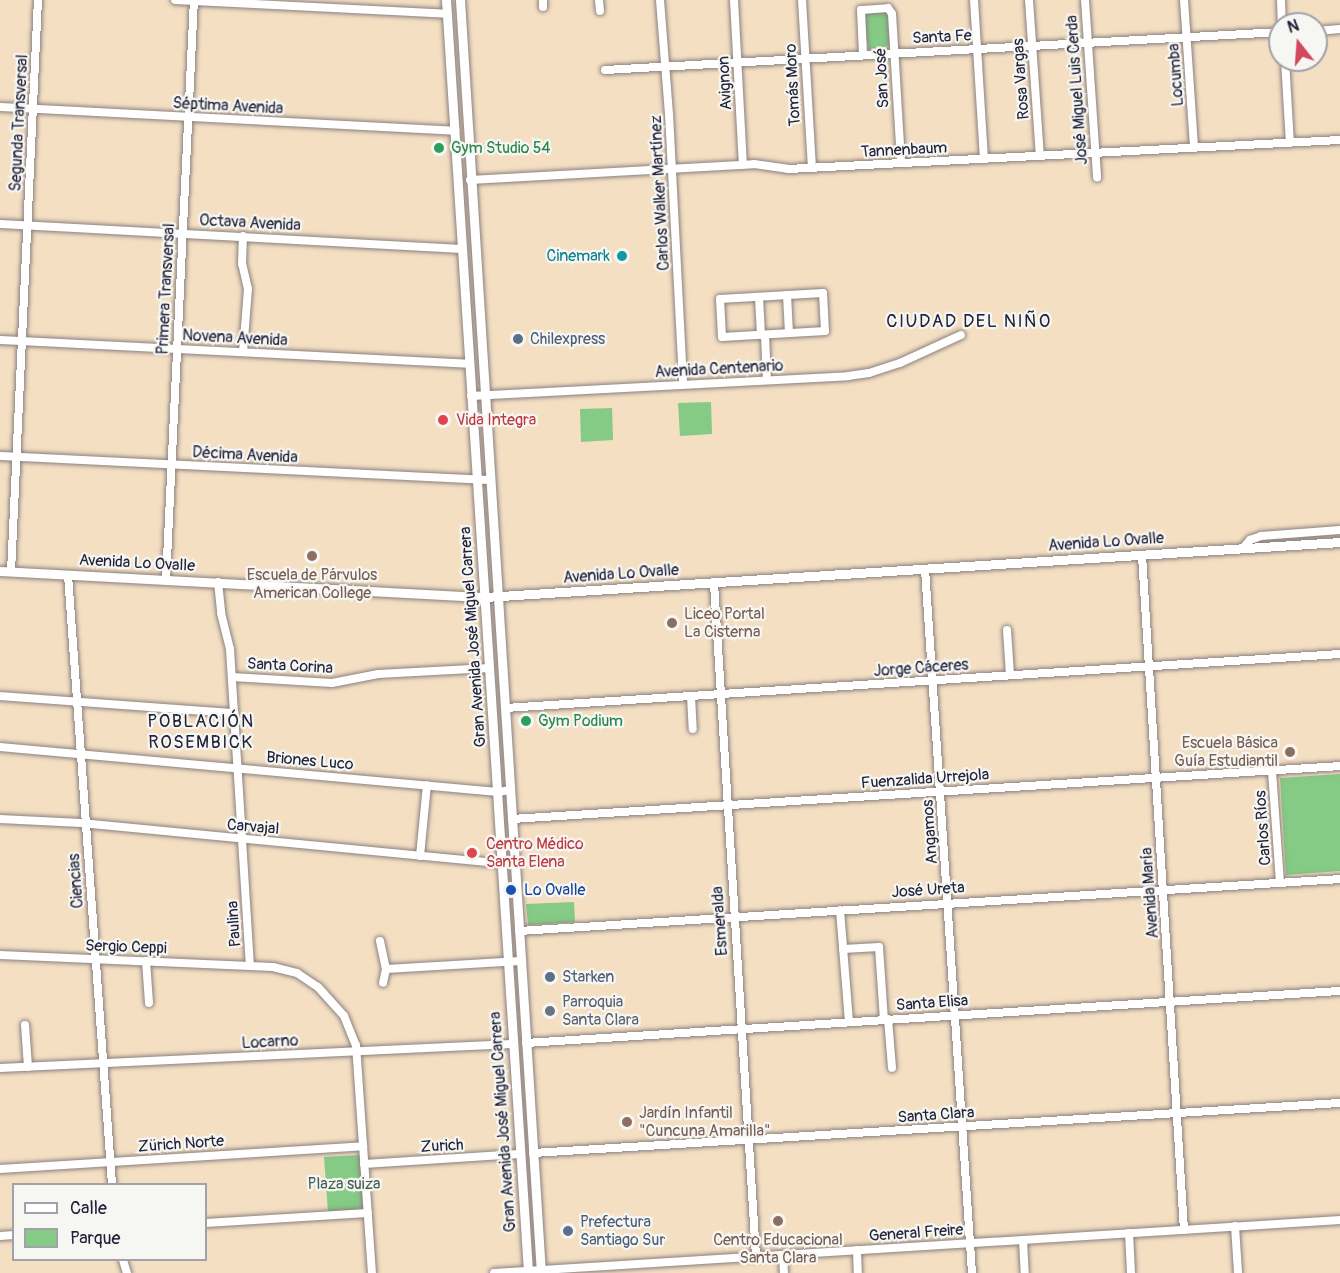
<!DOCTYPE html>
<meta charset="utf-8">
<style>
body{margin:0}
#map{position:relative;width:1340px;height:1273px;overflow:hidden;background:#f4dfc3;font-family:Pangolin,sans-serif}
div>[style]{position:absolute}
.green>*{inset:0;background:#85ca85}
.roads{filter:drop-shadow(0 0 2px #8b807f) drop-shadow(0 0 2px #8b807f)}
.minor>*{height:8px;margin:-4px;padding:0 4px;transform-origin:4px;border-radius:4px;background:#fff}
.major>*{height:9px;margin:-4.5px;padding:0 4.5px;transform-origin:4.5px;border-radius:4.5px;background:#fff}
.dots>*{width:16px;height:16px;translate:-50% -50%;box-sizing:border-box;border:3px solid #f6f6f2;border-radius:50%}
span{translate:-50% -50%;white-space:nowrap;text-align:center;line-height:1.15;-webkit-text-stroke:4.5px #f6f6f2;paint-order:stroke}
.street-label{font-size:16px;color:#22223b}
.leisure-label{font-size:16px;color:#27864d}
.left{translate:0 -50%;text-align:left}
.culture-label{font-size:16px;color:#0d838f}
.right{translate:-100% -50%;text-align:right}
.service-label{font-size:16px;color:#4e5e75}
.health-label{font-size:16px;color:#be3a42}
.education-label{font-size:16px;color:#785e54}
.transit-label{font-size:16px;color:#164399}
.worship-label{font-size:16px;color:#5b616d}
.park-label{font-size:16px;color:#455d55}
.neighbourhood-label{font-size:18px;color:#22223b;letter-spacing:1.5px}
.legend{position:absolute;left:12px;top:1183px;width:195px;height:78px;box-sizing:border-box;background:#f6f6f2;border:2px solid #a1a1a9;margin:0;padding:8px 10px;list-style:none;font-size:18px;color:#22223b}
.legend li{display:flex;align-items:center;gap:12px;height:30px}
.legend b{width:30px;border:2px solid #a1a1a9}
.north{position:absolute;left:1268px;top:12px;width:60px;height:60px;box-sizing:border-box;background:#f6f6f2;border:2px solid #a1a1a9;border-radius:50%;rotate:343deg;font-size:16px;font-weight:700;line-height:24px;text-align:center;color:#22223b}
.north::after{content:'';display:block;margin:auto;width:21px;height:27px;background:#d1495b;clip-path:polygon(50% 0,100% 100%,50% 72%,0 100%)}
</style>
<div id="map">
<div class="green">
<div style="clip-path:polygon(885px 11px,889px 16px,890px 46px,868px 49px,864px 14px)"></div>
<div style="clip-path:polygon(711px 402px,712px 434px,680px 436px,678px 403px)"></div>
<div style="clip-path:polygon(612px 408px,613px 440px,581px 442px,580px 409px)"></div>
<div style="clip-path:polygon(1340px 774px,1340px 871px,1286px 875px,1280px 778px)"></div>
<div style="clip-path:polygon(574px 902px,575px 922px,528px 925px,526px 904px)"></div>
<div style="clip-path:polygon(360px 1155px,363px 1210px,328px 1212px,324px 1157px)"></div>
</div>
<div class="roads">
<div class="minor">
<div style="left:175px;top:0;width:272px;rotate:2.9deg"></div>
<div style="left:543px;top:0;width:7px;rotate:90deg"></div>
<div style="left:599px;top:0;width:11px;rotate:85deg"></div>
<div style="left:660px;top:0;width:114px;rotate:85.5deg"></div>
<div style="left:669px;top:114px;width:270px;rotate:87deg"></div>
<div style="left:734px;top:0;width:165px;rotate:86.9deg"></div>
<div style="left:802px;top:0;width:168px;rotate:86.6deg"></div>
<div style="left:974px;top:0;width:159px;rotate:86.4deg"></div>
<div style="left:1029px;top:0;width:156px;rotate:86deg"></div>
<div style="left:1085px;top:0;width:178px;rotate:86.1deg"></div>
<div style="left:1184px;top:0;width:148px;rotate:86.1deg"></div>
<div style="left:1281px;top:0;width:24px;rotate:88deg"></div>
<div style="left:1316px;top:31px;width:24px;rotate:-5deg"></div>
<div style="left:863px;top:54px;width:44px;rotate:-92.6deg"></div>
<div style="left:861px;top:10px;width:27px;rotate:-4deg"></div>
<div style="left:888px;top:8px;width:7px;rotate:56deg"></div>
<div style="left:892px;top:14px;width:149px;rotate:86.5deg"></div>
<div style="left:1285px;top:60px;width:83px;rotate:86.6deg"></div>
<div style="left:605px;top:70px;width:676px;rotate:-3.22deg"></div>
<div style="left:0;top:107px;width:456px;rotate:3deg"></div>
<div style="left:470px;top:180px;width:284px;rotate:-3.2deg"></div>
<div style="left:754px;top:164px;width:34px;rotate:8deg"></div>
<div style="left:788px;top:169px;width:553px;rotate:-3.01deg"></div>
<div style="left:0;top:224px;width:463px;rotate:3.1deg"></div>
<div style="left:823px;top:293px;width:38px;rotate:87deg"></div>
<div style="left:825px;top:331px;width:103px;rotate:176.7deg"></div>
<div style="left:722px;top:337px;width:38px;rotate:-93deg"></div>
<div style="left:720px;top:299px;width:103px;rotate:-3.3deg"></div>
<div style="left:787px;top:295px;width:38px;rotate:87deg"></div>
<div style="left:759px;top:297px;width:38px;rotate:87deg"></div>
<div style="left:765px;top:335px;width:45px;rotate:87.5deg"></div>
<div style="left:0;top:340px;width:470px;rotate:2.9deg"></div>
<div style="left:243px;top:352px;width:63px;rotate:-85.5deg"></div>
<div style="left:248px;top:289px;width:26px;rotate:-103deg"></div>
<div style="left:242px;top:264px;width:28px;rotate:-88deg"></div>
<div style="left:471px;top:396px;width:378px;rotate:-3deg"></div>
<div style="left:848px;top:376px;width:21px;rotate:-8deg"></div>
<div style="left:869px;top:373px;width:33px;rotate:-18deg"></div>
<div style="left:900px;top:363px;width:67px;rotate:-24.7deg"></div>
<div style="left:0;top:456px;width:490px;rotate:2.8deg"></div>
<div style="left:1243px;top:548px;width:11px;rotate:-49deg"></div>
<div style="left:1250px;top:540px;width:12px;rotate:-20deg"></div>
<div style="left:1261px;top:536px;width:79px;rotate:-4.3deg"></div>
<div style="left:1142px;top:555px;width:676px;rotate:86.44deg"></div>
<div style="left:925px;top:569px;width:706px;rotate:86.18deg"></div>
<div style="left:11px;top:572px;width:573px;rotate:-87.3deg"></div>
<div style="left:68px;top:575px;width:611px;rotate:85.87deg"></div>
<div style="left:166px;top:580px;width:581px;rotate:-87.24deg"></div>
<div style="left:218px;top:582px;width:31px;rotate:84deg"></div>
<div style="left:221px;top:613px;width:37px;rotate:76deg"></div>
<div style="left:230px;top:649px;width:317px;rotate:86.4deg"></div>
<div style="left:714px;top:583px;width:675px;rotate:86.43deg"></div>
<div style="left:1007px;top:630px;width:45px;rotate:86.2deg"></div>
<div style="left:232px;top:677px;width:100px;rotate:3.4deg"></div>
<div style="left:332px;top:683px;width:47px;rotate:-11.1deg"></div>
<div style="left:378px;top:674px;width:112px;rotate:-3.1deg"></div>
<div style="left:0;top:696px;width:235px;rotate:4.2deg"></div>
<div style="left:691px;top:696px;width:33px;rotate:87deg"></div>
<div style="left:505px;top:708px;width:837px;rotate:-3.7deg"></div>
<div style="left:0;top:747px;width:500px;rotate:5.16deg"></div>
<div style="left:498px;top:792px;width:12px;rotate:-9deg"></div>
<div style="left:1272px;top:771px;width:112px;rotate:85.9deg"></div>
<div style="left:0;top:819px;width:81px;rotate:2.8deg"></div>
<div style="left:81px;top:823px;width:424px;rotate:5.5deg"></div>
<div style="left:512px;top:819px;width:830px;rotate:-3.66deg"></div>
<div style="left:420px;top:856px;width:71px;rotate:-84.4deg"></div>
<div style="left:840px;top:910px;width:112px;rotate:85.4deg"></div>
<div style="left:519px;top:931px;width:823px;rotate:-3.62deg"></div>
<div style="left:380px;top:941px;width:29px;rotate:78deg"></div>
<div style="left:386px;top:969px;width:14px;rotate:102deg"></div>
<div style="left:843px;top:949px;width:36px;rotate:-3deg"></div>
<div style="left:879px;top:947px;width:73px;rotate:86.1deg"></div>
<div style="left:0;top:955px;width:273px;rotate:2.5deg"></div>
<div style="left:273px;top:967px;width:25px;rotate:14deg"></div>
<div style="left:297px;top:973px;width:25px;rotate:34deg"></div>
<div style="left:318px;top:987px;width:39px;rotate:48deg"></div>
<div style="left:344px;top:1016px;width:31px;rotate:68deg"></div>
<div style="left:356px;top:1045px;width:229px;rotate:86deg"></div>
<div style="left:146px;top:961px;width:42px;rotate:85.9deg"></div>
<div style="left:386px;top:969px;width:135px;rotate:-3.4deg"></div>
<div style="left:888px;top:1019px;width:49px;rotate:85.3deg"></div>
<div style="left:25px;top:1025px;width:42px;rotate:85.9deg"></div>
<div style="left:526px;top:1043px;width:816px;rotate:-3.66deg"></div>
<div style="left:0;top:1068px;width:514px;rotate:-2.68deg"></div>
<div style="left:533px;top:1153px;width:809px;rotate:-3.55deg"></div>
<div style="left:364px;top:1164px;width:156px;rotate:-3.7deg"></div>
<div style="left:0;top:1169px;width:364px;rotate:-3.6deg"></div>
<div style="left:206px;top:1223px;width:162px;rotate:-3.5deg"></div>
<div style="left:1235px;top:1226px;width:47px;rotate:86.3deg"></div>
<div style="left:1129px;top:1233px;width:40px;rotate:87.1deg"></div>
<div style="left:0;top:1236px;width:14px;rotate:-4deg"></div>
<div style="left:1023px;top:1240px;width:33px;rotate:87deg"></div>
<div style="left:857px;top:1250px;width:23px;rotate:88deg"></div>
<div style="left:783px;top:1255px;width:18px;rotate:87deg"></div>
<div style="left:123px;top:1260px;width:14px;rotate:73deg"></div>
<div style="left:494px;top:1273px;width:848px;rotate:-3.58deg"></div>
</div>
<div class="major">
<div style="left:446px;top:0;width:1276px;rotate:86.31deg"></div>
<div style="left:460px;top:0;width:1276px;rotate:86.36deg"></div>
<div style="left:0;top:571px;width:486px;rotate:3.1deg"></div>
<div style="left:485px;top:597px;width:857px;rotate:-3.68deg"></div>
</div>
</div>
<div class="dots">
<div style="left:439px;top:148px;background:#2e9e5b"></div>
<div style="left:622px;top:256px;background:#0f9aa8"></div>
<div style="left:518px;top:339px;background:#5c6f8a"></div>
<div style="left:443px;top:420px;background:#e0444e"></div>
<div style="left:312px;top:556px;background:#8d6e63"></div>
<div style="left:672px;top:623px;background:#8d6e63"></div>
<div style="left:526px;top:721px;background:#2e9e5b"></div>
<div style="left:1290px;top:752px;background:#8d6e63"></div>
<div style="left:472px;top:853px;background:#e0444e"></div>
<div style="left:511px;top:890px;background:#1a4fb4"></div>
<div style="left:550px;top:977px;background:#5c6f8a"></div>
<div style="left:550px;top:1011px;background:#6b7280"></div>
<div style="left:627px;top:1122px;background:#8d6e63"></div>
<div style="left:778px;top:1221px;background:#8d6e63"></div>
<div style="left:568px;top:1231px;background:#5c6f8a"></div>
</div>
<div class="street-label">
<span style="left:942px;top:37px;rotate:-3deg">Santa Fe</span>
<span style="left:1176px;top:75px;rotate:-94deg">Locumba</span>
<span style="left:882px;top:78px;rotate:-93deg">San José</span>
<span style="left:1021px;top:79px;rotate:-94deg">Rosa Vargas</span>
<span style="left:725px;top:83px;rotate:-93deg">Avignon</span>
<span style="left:793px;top:85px;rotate:-93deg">Tomás Moro</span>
<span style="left:1077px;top:90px;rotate:-94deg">José Miguel Luis Cerda</span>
<span style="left:228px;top:106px;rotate:3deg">Séptima Avenida</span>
<span style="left:19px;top:123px;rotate:-87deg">Segunda Transversal</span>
<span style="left:904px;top:150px;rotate:-3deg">Tannenbaum</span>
<span style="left:660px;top:193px;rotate:-93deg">Carlos Walker Martínez</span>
<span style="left:250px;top:223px;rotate:3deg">Octava Avenida</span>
<span style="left:166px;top:289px;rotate:-87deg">Primera Transversal</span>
<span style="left:235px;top:338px;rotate:3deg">Novena Avenida</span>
<span style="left:719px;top:369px;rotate:-3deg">Avenida Centenario</span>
<span style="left:245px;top:455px;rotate:3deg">Décima Avenida</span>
<span style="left:1106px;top:542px;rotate:-4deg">Avenida Lo Ovalle</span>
<span style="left:137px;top:563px;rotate:3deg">Avenida Lo Ovalle</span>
<span style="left:621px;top:574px;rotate:-4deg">Avenida Lo Ovalle</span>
<span style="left:473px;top:637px;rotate:-94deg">Gran Avenida José Miguel Carrera</span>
<span style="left:290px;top:666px;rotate:3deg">Santa Corina</span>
<span style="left:921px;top:668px;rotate:-4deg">Jorge Cáceres</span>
<span style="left:310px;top:761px;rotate:5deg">Briones Luco</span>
<span style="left:925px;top:779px;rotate:-4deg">Fuenzalida Urrejola</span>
<span style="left:253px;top:827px;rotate:5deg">Carvajal</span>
<span style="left:1263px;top:828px;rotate:-94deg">Carlos Ríos</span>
<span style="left:930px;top:832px;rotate:-94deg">Angamos</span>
<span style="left:76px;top:881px;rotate:-94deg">Ciencias</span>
<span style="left:928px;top:890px;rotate:-4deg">José Ureta</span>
<span style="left:1150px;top:893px;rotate:-94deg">Avenida María</span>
<span style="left:720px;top:921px;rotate:-94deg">Esmeralda</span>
<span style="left:234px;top:924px;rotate:-94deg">Paulina</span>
<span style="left:126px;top:947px;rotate:2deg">Sergio Ceppi</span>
<span style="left:932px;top:1003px;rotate:-4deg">Santa Elisa</span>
<span style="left:270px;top:1042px;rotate:-3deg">Locarno</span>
<span style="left:936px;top:1115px;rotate:-4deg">Santa Clara</span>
<span style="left:503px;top:1122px;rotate:-94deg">Gran Avenida José Miguel Carrera</span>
<span style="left:181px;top:1144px;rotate:-4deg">Zürich Norte</span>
<span style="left:442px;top:1146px;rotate:-3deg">Zurich</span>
<span style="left:916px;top:1233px;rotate:-4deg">General Freire</span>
</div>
<div class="leisure-label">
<span class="left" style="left:451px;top:148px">Gym Studio 54</span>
<span class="left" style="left:538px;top:721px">Gym Podium</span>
</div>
<div class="culture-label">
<span class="right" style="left:610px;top:256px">Cinemark</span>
</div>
<div class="service-label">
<span class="left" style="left:530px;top:339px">Chilexpress</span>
<span class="left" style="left:562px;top:977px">Starken</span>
<span class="left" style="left:580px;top:1231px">Prefectura<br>Santiago Sur</span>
</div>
<div class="health-label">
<span class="left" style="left:456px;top:420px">Vida Integra</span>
<span class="left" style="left:486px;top:853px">Centro Médico<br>Santa Elena</span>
</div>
<div class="education-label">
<span style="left:312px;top:584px">Escuela de Párvulos<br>American College</span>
<span class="left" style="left:684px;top:623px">Liceo Portal<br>La Cisterna</span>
<span class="right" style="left:1278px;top:752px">Escuela Básica<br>Guía Estudiantil</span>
<span class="left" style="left:639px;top:1122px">Jardín Infantil<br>"Cuncuna Amarilla"</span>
<span style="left:778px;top:1249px">Centro Educacional<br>Santa Clara</span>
</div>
<div class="transit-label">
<span class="left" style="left:524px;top:890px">Lo Ovalle</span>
</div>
<div class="worship-label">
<span class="left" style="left:562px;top:1011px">Parroquia<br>Santa Clara</span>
</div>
<div class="park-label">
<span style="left:344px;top:1184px">Plaza suiza</span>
</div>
<div class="neighbourhood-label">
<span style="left:969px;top:322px">CIUDAD DEL NIÑO</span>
<span style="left:201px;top:733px">POBLACIÓN<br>ROSEMBICK</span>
</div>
<ul class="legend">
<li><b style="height:8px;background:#fff"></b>Calle</li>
<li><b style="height:16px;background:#85ca85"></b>Parque</li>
</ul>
<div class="north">N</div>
</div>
